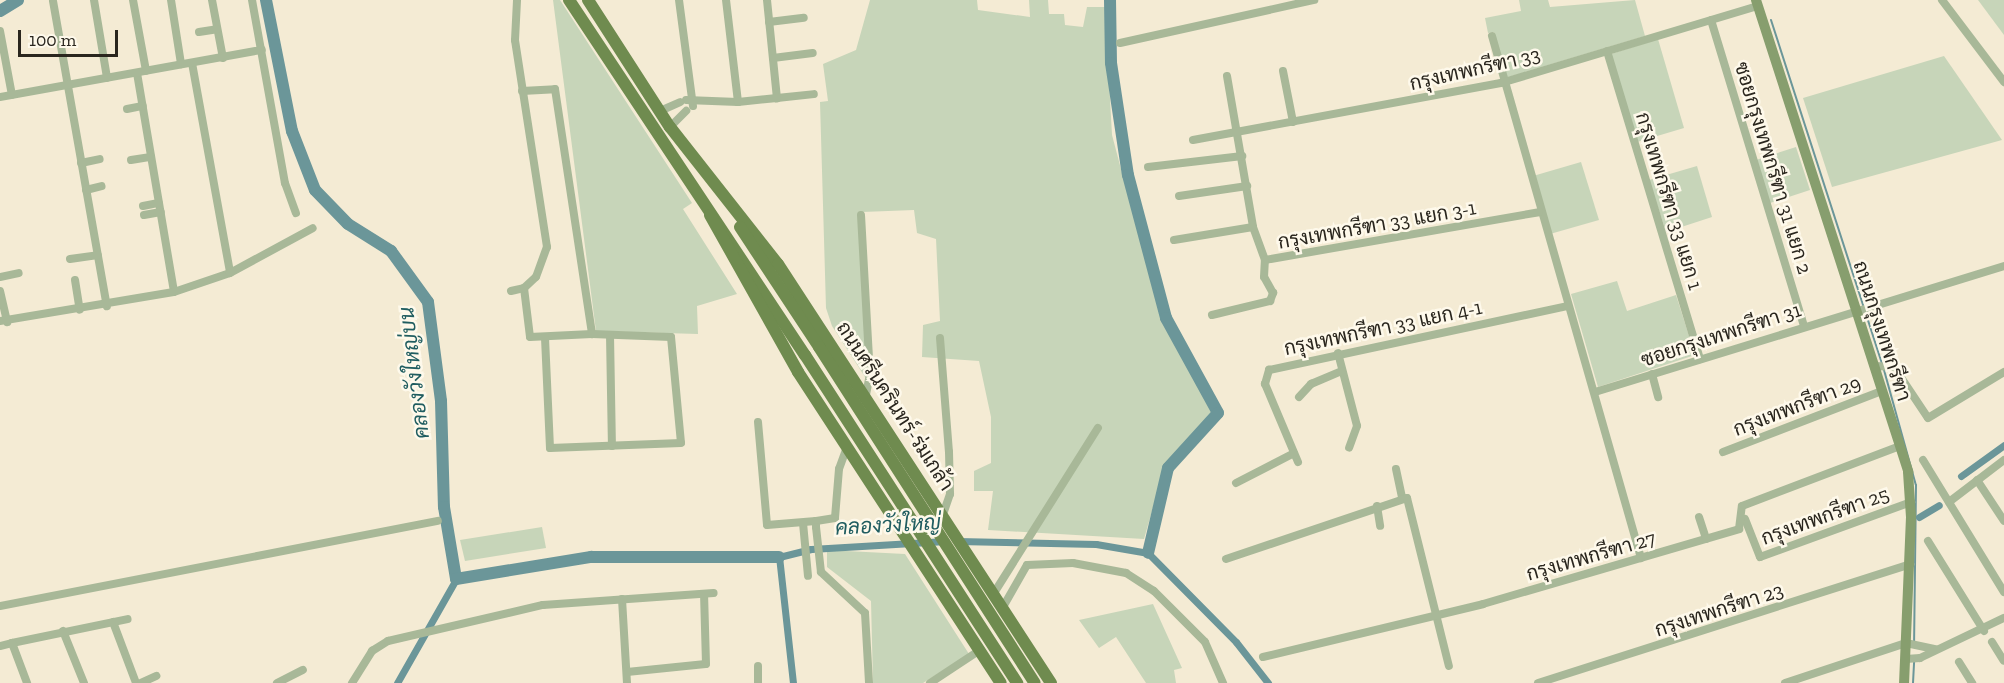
<!DOCTYPE html>
<meta charset="utf-8">
<style>
body{margin:0}
#map{position:relative;width:2004px;height:683px;overflow:hidden;background:#f4ebd4;font-family:"Zilla Slab",Sarabun,serif}
div>[style]{position:absolute}
.green>*{inset:0;background:#c7d5b9}
.stream>*{height:2px;margin:-1px;padding:0 1px;transform-origin:1px;border-radius:1px;background:#6b9699}
.canal>*{height:7px;margin:-3.5px;padding:0 3.5px;transform-origin:3.5px;border-radius:3.5px;background:#6b9699}
.river>*{height:12px;margin:-6px;padding:0 6px;transform-origin:6px;border-radius:6px;background:#6b9699}
.street>*{height:8px;margin:-4px;padding:0 4px;transform-origin:4px;border-radius:4px;background:#a8b898}
.secondary>*{height:10px;margin:-5px;padding:0 5px;transform-origin:5px;border-radius:5px;background:#879e6e}
.primary>*{height:12px;margin:-6px;padding:0 6px;transform-origin:6px;border-radius:6px;background:#6f8b4f}
.primary-bridge>*{height:12px;margin:-6px;padding:0 6px;transform-origin:6px;border-radius:6px;background:#6f8b4f}
span{translate:-50% -50%;white-space:nowrap;text-align:center;line-height:1.15;-webkit-text-stroke:5px #fef9eb;paint-order:stroke}
.street-label{font-size:20px;color:#2a261e}
.water-label{font-size:21px;color:#205d60;font-style:italic}
.scale{position:absolute;left:18px;top:30px;width:100px;height:27px;box-sizing:border-box;border:3px solid #2a261e;border-top:0;padding-left:8px;font-size:18px;line-height:21px;white-space:nowrap;color:#2a261e;-webkit-text-stroke:4px #fef9eb;paint-order:stroke}
</style>
<div id="map">
<div class="green">
<div style="clip-path:polygon(553px 0,560px 0,692px 203px,683px 209px,737px 294px,697px 306px,698px 334px,596px 331px)"></div>
<div style="clip-path:polygon(870px 0,977px 0,978px 10px,1030px 17px,1029px 0,1048px 0,1049px 14px,1064px 14px,1065px 25px,1083px 27px,1087px 7px,1105px 7px,1112px 135px,1130px 203px,1140px 221px,1166px 328px,1214px 414px,1164px 469px,1144px 539px,988px 530px,993px 491px,974px 491px,974px 471px,991px 463px,991px 417px,979px 361px,922px 357px,923px 325px,940px 321px,936px 239px,917px 233px,914px 210px,862px 212px,867px 380px,832px 326px,826px 308px,820px 102px,828px 101px,823px 64px,856px 50px)"></div>
<div style="clip-path:polygon(1519px 0,1548px 0,1550px 7px,1635px 0,1645px 36px,1505px 78px,1494px 32px,1488px 33px,1485px 18px,1521px 11px)"></div>
<div style="clip-path:polygon(1978px 0,2004px 0,2004px 35px)"></div>
<div style="clip-path:polygon(1658px 39px,1684px 128px,1637px 142px,1611px 54px)"></div>
<div style="clip-path:polygon(1944px 56px,2002px 140px,1832px 187px,1803px 98px)"></div>
<div style="clip-path:polygon(1796px 147px,1810px 190px,1770px 203px,1756px 160px)"></div>
<div style="clip-path:polygon(1581px 162px,1599px 220px,1550px 234px,1533px 176px)"></div>
<div style="clip-path:polygon(1697px 166px,1712px 217px,1666px 232px,1649px 180px)"></div>
<div style="clip-path:polygon(1617px 281px,1627px 311px,1676px 295px,1695px 355px,1598px 387px,1571px 294px)"></div>
<div style="clip-path:polygon(542px 527px,546px 548px,465px 561px,460px 540px)"></div>
<div style="clip-path:polygon(827px 550px,905px 554px,969px 654px,923px 683px,873px 683px,871px 601px,827px 567px)"></div>
<div style="clip-path:polygon(1153px 604px,1182px 668px,1174px 670px,1176px 683px,1146px 683px,1116px 637px,1099px 648px,1079px 620px)"></div>
</div>
<div class="stream">
<div style="left:1771px;top:20px;width:361px;rotate:72.1deg"></div>
<div style="left:1884px;top:370px;width:119px;rotate:74.5deg"></div>
<div style="left:1916px;top:485px;width:156px;rotate:90.7deg"></div>
<div style="left:1913px;top:683px;width:21px;rotate:-87deg"></div>
</div>
<div class="canal">
<div style="left:1961px;top:476px;width:53px;rotate:-35.8deg"></div>
<div style="left:1919px;top:517px;width:23px;rotate:-31deg"></div>
<div style="left:957px;top:541px;width:139px;rotate:1.2deg"></div>
<div style="left:1096px;top:544px;width:53px;rotate:9.8deg"></div>
<div style="left:1148px;top:553px;width:125px;rotate:45.3deg"></div>
<div style="left:1236px;top:642px;width:52px;rotate:52deg"></div>
<div style="left:397px;top:683px;width:120px;rotate:-60.4deg"></div>
<div style="left:793px;top:683px;width:127px;rotate:-96.3deg"></div>
<div style="left:779px;top:557px;width:33px;rotate:-14deg"></div>
<div style="left:811px;top:549px;width:135px;rotate:-3.4deg"></div>
</div>
<div class="river">
<div style="left:266px;top:0;width:134px;rotate:78.8deg"></div>
<div style="left:292px;top:131px;width:63px;rotate:68.7deg"></div>
<div style="left:315px;top:190px;width:47px;rotate:45.9deg"></div>
<div style="left:348px;top:224px;width:51px;rotate:32.1deg"></div>
<div style="left:391px;top:251px;width:63px;rotate:54deg"></div>
<div style="left:428px;top:302px;width:100px;rotate:82.5deg"></div>
<div style="left:441px;top:401px;width:106px;rotate:88.4deg"></div>
<div style="left:444px;top:507px;width:73px;rotate:80.5deg"></div>
<div style="left:456px;top:579px;width:137px;rotate:-9.3deg"></div>
<div style="left:591px;top:557px;width:188px"></div>
<div style="left:1110px;top:0;width:63px;rotate:89.1deg"></div>
<div style="left:1111px;top:63px;width:113px;rotate:81.4deg"></div>
<div style="left:1128px;top:175px;width:148px;rotate:75.1deg"></div>
<div style="left:1166px;top:318px;width:108px;rotate:61.3deg"></div>
<div style="left:1218px;top:413px;width:74px;rotate:132.3deg"></div>
<div style="left:1168px;top:468px;width:87px;rotate:103.2deg"></div>
<div style="left:0;top:11px;width:21px;rotate:-31deg"></div>
</div>
<div class="street">
<div style="left:94px;top:0;width:79px;rotate:80.5deg"></div>
<div style="left:133px;top:0;width:72px;rotate:79.6deg"></div>
<div style="left:171px;top:0;width:65px;rotate:81.1deg"></div>
<div style="left:212px;top:0;width:59px;rotate:79.3deg"></div>
<div style="left:252px;top:0;width:186px;rotate:79.8deg"></div>
<div style="left:285px;top:183px;width:32px;rotate:70deg"></div>
<div style="left:679px;top:0;width:107px;rotate:82.5deg"></div>
<div style="left:767px;top:0;width:99px;rotate:84.2deg"></div>
<div style="left:777px;top:98px;width:37px;rotate:-6deg"></div>
<div style="left:1942px;top:0;width:103px;rotate:52.9deg"></div>
<div style="left:53px;top:1px;width:310px;rotate:80deg"></div>
<div style="left:1711px;top:20px;width:320px;rotate:73.1deg"></div>
<div style="left:769px;top:22px;width:35px;rotate:-7deg"></div>
<div style="left:0;top:31px;width:65px;rotate:79.4deg"></div>
<div style="left:199px;top:32px;width:18px;rotate:-9deg"></div>
<div style="left:1492px;top:36px;width:543px;rotate:74.07deg"></div>
<div style="left:1120px;top:43px;width:199px;rotate:-12.5deg"></div>
<div style="left:1607px;top:51px;width:322px;rotate:73.2deg"></div>
<div style="left:773px;top:58px;width:40px;rotate:-7.1deg"></div>
<div style="left:192px;top:63px;width:213px;rotate:79.7deg"></div>
<div style="left:1283px;top:71px;width:52px;rotate:78.9deg"></div>
<div style="left:137px;top:73px;width:222px;rotate:80.4deg"></div>
<div style="left:1227px;top:76px;width:153px;rotate:80.2deg"></div>
<div style="left:1253px;top:227px;width:35px;rotate:70deg"></div>
<div style="left:1265px;top:260px;width:278px;rotate:-9.9deg"></div>
<div style="left:522px;top:91px;width:33px;rotate:-3deg"></div>
<div style="left:555px;top:89px;width:248px;rotate:81.4deg"></div>
<div style="left:0;top:97px;width:266px;rotate:-10.2deg"></div>
<div style="left:686px;top:100px;width:52px;rotate:2.2deg"></div>
<div style="left:738px;top:102px;width:103px;rotate:-96.7deg"></div>
<div style="left:738px;top:102px;width:39px;rotate:-6deg"></div>
<div style="left:127px;top:109px;width:16px;rotate:-11deg"></div>
<div style="left:660px;top:111px;width:22px;rotate:-24deg"></div>
<div style="left:670px;top:127px;width:23px;rotate:-45deg"></div>
<div style="left:1193px;top:140px;width:313px;rotate:-10.5deg"></div>
<div style="left:1501px;top:83px;width:268px;rotate:-16.7deg"></div>
<div style="left:131px;top:160px;width:20px;rotate:-9deg"></div>
<div style="left:81px;top:163px;width:19px;rotate:-12deg"></div>
<div style="left:1148px;top:167px;width:95px;rotate:-6.7deg"></div>
<div style="left:86px;top:190px;width:16px;rotate:-14deg"></div>
<div style="left:1179px;top:196px;width:69px;rotate:-8.4deg"></div>
<div style="left:143px;top:206px;width:16px;rotate:-11deg"></div>
<div style="left:144px;top:215px;width:17px;rotate:-10deg"></div>
<div style="left:861px;top:215px;width:159px;rotate:86.8deg"></div>
<div style="left:870px;top:374px;width:21px;rotate:101deg"></div>
<div style="left:1174px;top:240px;width:80px;rotate:-9.3deg"></div>
<div style="left:70px;top:259px;width:28px;rotate:-8deg"></div>
<div style="left:0;top:277px;width:19px;rotate:-12deg"></div>
<div style="left:75px;top:280px;width:30px;rotate:81deg"></div>
<div style="left:524px;top:288px;width:49px;rotate:83deg"></div>
<div style="left:530px;top:337px;width:62px;rotate:-2.8deg"></div>
<div style="left:592px;top:334px;width:79px;rotate:2.2deg"></div>
<div style="left:671px;top:337px;width:106px;rotate:84.6deg"></div>
<div style="left:681px;top:443px;width:131px;rotate:177.8deg"></div>
<div style="left:550px;top:448px;width:111px;rotate:-92.6deg"></div>
<div style="left:0;top:291px;width:32px;rotate:77deg"></div>
<div style="left:511px;top:291px;width:13px;rotate:-13deg"></div>
<div style="left:524px;top:288px;width:16px;rotate:-43deg"></div>
<div style="left:536px;top:277px;width:32px;rotate:-70deg"></div>
<div style="left:547px;top:247px;width:209px;rotate:-98.8deg"></div>
<div style="left:515px;top:40px;width:40px;rotate:-87.1deg"></div>
<div style="left:1212px;top:315px;width:60px;rotate:-13.6deg"></div>
<div style="left:1270px;top:301px;width:9px;rotate:-69deg"></div>
<div style="left:1273px;top:293px;width:18px;rotate:-119deg"></div>
<div style="left:1264px;top:277px;width:17px;rotate:-87deg"></div>
<div style="left:0;top:321px;width:176px;rotate:-9.5deg"></div>
<div style="left:174px;top:292px;width:59px;rotate:-18.7deg"></div>
<div style="left:230px;top:273px;width:94px;rotate:-28.5deg"></div>
<div style="left:610px;top:335px;width:111px;rotate:89deg"></div>
<div style="left:940px;top:338px;width:114px;rotate:85.5deg"></div>
<div style="left:949px;top:452px;width:42px;rotate:88.6deg"></div>
<div style="left:950px;top:494px;width:21px;rotate:109deg"></div>
<div style="left:1338px;top:353px;width:75px;rotate:75.4deg"></div>
<div style="left:1357px;top:426px;width:23px;rotate:110deg"></div>
<div style="left:1875px;top:366px;width:19px;rotate:3deg"></div>
<div style="left:1894px;top:367px;width:61px;rotate:56.3deg"></div>
<div style="left:1928px;top:418px;width:89px;rotate:-31.2deg"></div>
<div style="left:1652px;top:374px;width:24px;rotate:75deg"></div>
<div style="left:1595px;top:392px;width:428px;rotate:-17.1deg"></div>
<div style="left:1299px;top:397px;width:18px;rotate:-47deg"></div>
<div style="left:1311px;top:384px;width:33px;rotate:-23deg"></div>
<div style="left:758px;top:422px;width:103px;rotate:85deg"></div>
<div style="left:767px;top:525px;width:49px;rotate:-4.7deg"></div>
<div style="left:847px;top:447px;width:23px;rotate:110deg"></div>
<div style="left:839px;top:469px;width:49px;rotate:94.7deg"></div>
<div style="left:835px;top:518px;width:19px;rotate:171deg"></div>
<div style="left:816px;top:521px;width:6px;rotate:90deg"></div>
<div style="left:816px;top:527px;width:45px;rotate:83.7deg"></div>
<div style="left:821px;top:572px;width:60px;rotate:43deg"></div>
<div style="left:865px;top:613px;width:70px;rotate:86.7deg"></div>
<div style="left:1723px;top:452px;width:170px;rotate:-21deg"></div>
<div style="left:1923px;top:460px;width:155px;rotate:58.5deg"></div>
<div style="left:1298px;top:462px;width:85px;rotate:-112.9deg"></div>
<div style="left:1265px;top:384px;width:15px;rotate:-74deg"></div>
<div style="left:1269px;top:370px;width:306px;rotate:-12.1deg"></div>
<div style="left:1396px;top:469px;width:29px;rotate:78deg"></div>
<div style="left:1977px;top:480px;width:49px;rotate:56.6deg"></div>
<div style="left:1236px;top:483px;width:65px;rotate:-27.3deg"></div>
<div style="left:1949px;top:502px;width:69px;rotate:-37.4deg"></div>
<div style="left:1377px;top:506px;width:20px;rotate:81deg"></div>
<div style="left:1699px;top:517px;width:23px;rotate:72deg"></div>
<div style="left:1745px;top:519px;width:41px;rotate:68.5deg"></div>
<div style="left:1760px;top:557px;width:161px;rotate:-20deg"></div>
<div style="left:803px;top:523px;width:53px;rotate:84.6deg"></div>
<div style="left:1928px;top:541px;width:106px;rotate:58.1deg"></div>
<div style="left:1226px;top:559px;width:191px;rotate:-18.6deg"></div>
<div style="left:1407px;top:498px;width:173px;rotate:76deg"></div>
<div style="left:994px;top:593px;width:195px;rotate:-57.8deg"></div>
<div style="left:622px;top:599px;width:84px;rotate:86.6deg"></div>
<div style="left:0;top:606px;width:446px;rotate:-11deg"></div>
<div style="left:1003px;top:607px;width:48px;rotate:-60.3deg"></div>
<div style="left:1027px;top:565px;width:46px;rotate:-2.5deg"></div>
<div style="left:1073px;top:563px;width:54px;rotate:10.7deg"></div>
<div style="left:1126px;top:573px;width:33px;rotate:33deg"></div>
<div style="left:1154px;top:591px;width:72px;rotate:45deg"></div>
<div style="left:1205px;top:642px;width:45px;rotate:66.3deg"></div>
<div style="left:113px;top:622px;width:65px;rotate:69.3deg"></div>
<div style="left:63px;top:631px;width:56px;rotate:68deg"></div>
<div style="left:1992px;top:642px;width:22px;rotate:58deg"></div>
<div style="left:12px;top:643px;width:118px;rotate:-11.7deg"></div>
<div style="left:0;top:646px;width:12px;rotate:-14deg"></div>
<div style="left:12px;top:643px;width:43px;rotate:69.4deg"></div>
<div style="left:1263px;top:657px;width:226px;rotate:-13.5deg"></div>
<div style="left:1483px;top:604px;width:267px;rotate:-16.3deg"></div>
<div style="left:1739px;top:529px;width:23px;rotate:-83deg"></div>
<div style="left:1742px;top:506px;width:169px;rotate:-20.8deg"></div>
<div style="left:1906px;top:659px;width:14px;rotate:-4deg"></div>
<div style="left:1920px;top:658px;width:93px;rotate:-25.5deg"></div>
<div style="left:1959px;top:662px;width:25px;rotate:58deg"></div>
<div style="left:758px;top:666px;width:17px;rotate:90deg"></div>
<div style="left:627px;top:672px;width:79px;rotate:-5.8deg"></div>
<div style="left:706px;top:664px;width:70px;rotate:-91.6deg"></div>
<div style="left:141px;top:683px;width:17px;rotate:-25deg"></div>
<div style="left:277px;top:683px;width:29px;rotate:-27deg"></div>
<div style="left:352px;top:683px;width:38px;rotate:-58deg"></div>
<div style="left:372px;top:651px;width:19px;rotate:-32deg"></div>
<div style="left:388px;top:641px;width:159px;rotate:-13.1deg"></div>
<div style="left:543px;top:605px;width:171px;rotate:-4deg"></div>
<div style="left:930px;top:683px;width:60px;rotate:-33.4deg"></div>
<div style="left:1538px;top:683px;width:391px;rotate:-17.7deg"></div>
<div style="left:1785px;top:683px;width:127px;rotate:-18.3deg"></div>
<div style="left:1906px;top:643px;width:30px;rotate:12deg"></div>
</div>
<div class="secondary">
<div style="left:1756px;top:0;width:496px;rotate:72.1deg"></div>
<div style="left:1908px;top:472px;width:45px;rotate:86.2deg"></div>
<div style="left:1911px;top:517px;width:166px;rotate:92.4deg"></div>
</div>
<div class="primary">
<div style="left:569px;top:0;width:426px;rotate:56.4deg"></div>
<div style="left:588px;top:0;width:151px;rotate:57.2deg"></div>
<div style="left:670px;top:127px;width:174px;rotate:51.8deg"></div>
<div style="left:778px;top:264px;width:500px;rotate:56.91deg"></div>
<div style="left:710px;top:215px;width:180px;rotate:60.7deg"></div>
<div style="left:798px;top:372px;width:371px;rotate:56.9deg"></div>
<div style="left:740px;top:227px;width:144px;rotate:56.6deg"></div>
</div>
<div class="primary-bridge">
<div style="left:819px;top:347px;width:399px;rotate:57.3deg"></div>
<div style="left:805px;top:355px;width:391px;rotate:57.1deg"></div>
</div>
<div class="street-label">
<span style="left:1475px;top:69px;rotate:-13deg">กรุงเทพกรีฑา 33</span>
<span style="left:1773px;top:168px;rotate:73deg">ซอยกรุงเทพกรีฑา 31 แยก 2</span>
<span style="left:1669px;top:201px;rotate:73deg">กรุงเทพกรีฑา 33 แยก 1</span>
<span style="left:1377px;top:225px;rotate:-10deg">กรุงเทพกรีฑา 33 แยก 3-1</span>
<span style="left:1383px;top:328px;rotate:-12deg">กรุงเทพกรีฑา 33 แยก 4-1</span>
<span style="left:1882px;top:331px;rotate:72deg">ถนนกรุงเทพกรีฑา</span>
<span style="left:1721px;top:335px;rotate:-18deg">ซอยกรุงเทพกรีฑา 31</span>
<span style="left:895px;top:406px;rotate:57deg">ถนนศรีนครินทร์-ร่มเกล้า</span>
<span style="left:1797px;top:406px;rotate:-21deg">กรุงเทพกรีฑา 29</span>
<span style="left:1825px;top:516px;rotate:-20deg">กรุงเทพกรีฑา 25</span>
<span style="left:1591px;top:556px;rotate:-16deg">กรุงเทพกรีฑา 27</span>
<span style="left:1719px;top:610px;rotate:-18deg">กรุงเทพกรีฑา 23</span>
</div>
<div class="water-label">
<span style="left:414px;top:373px;rotate:-97deg">คลองวังใหญ่บน</span>
<span style="left:888px;top:525px;rotate:-3deg">คลองวังใหญ่</span>
</div>
<div class="scale">100 m</div>
</div>
